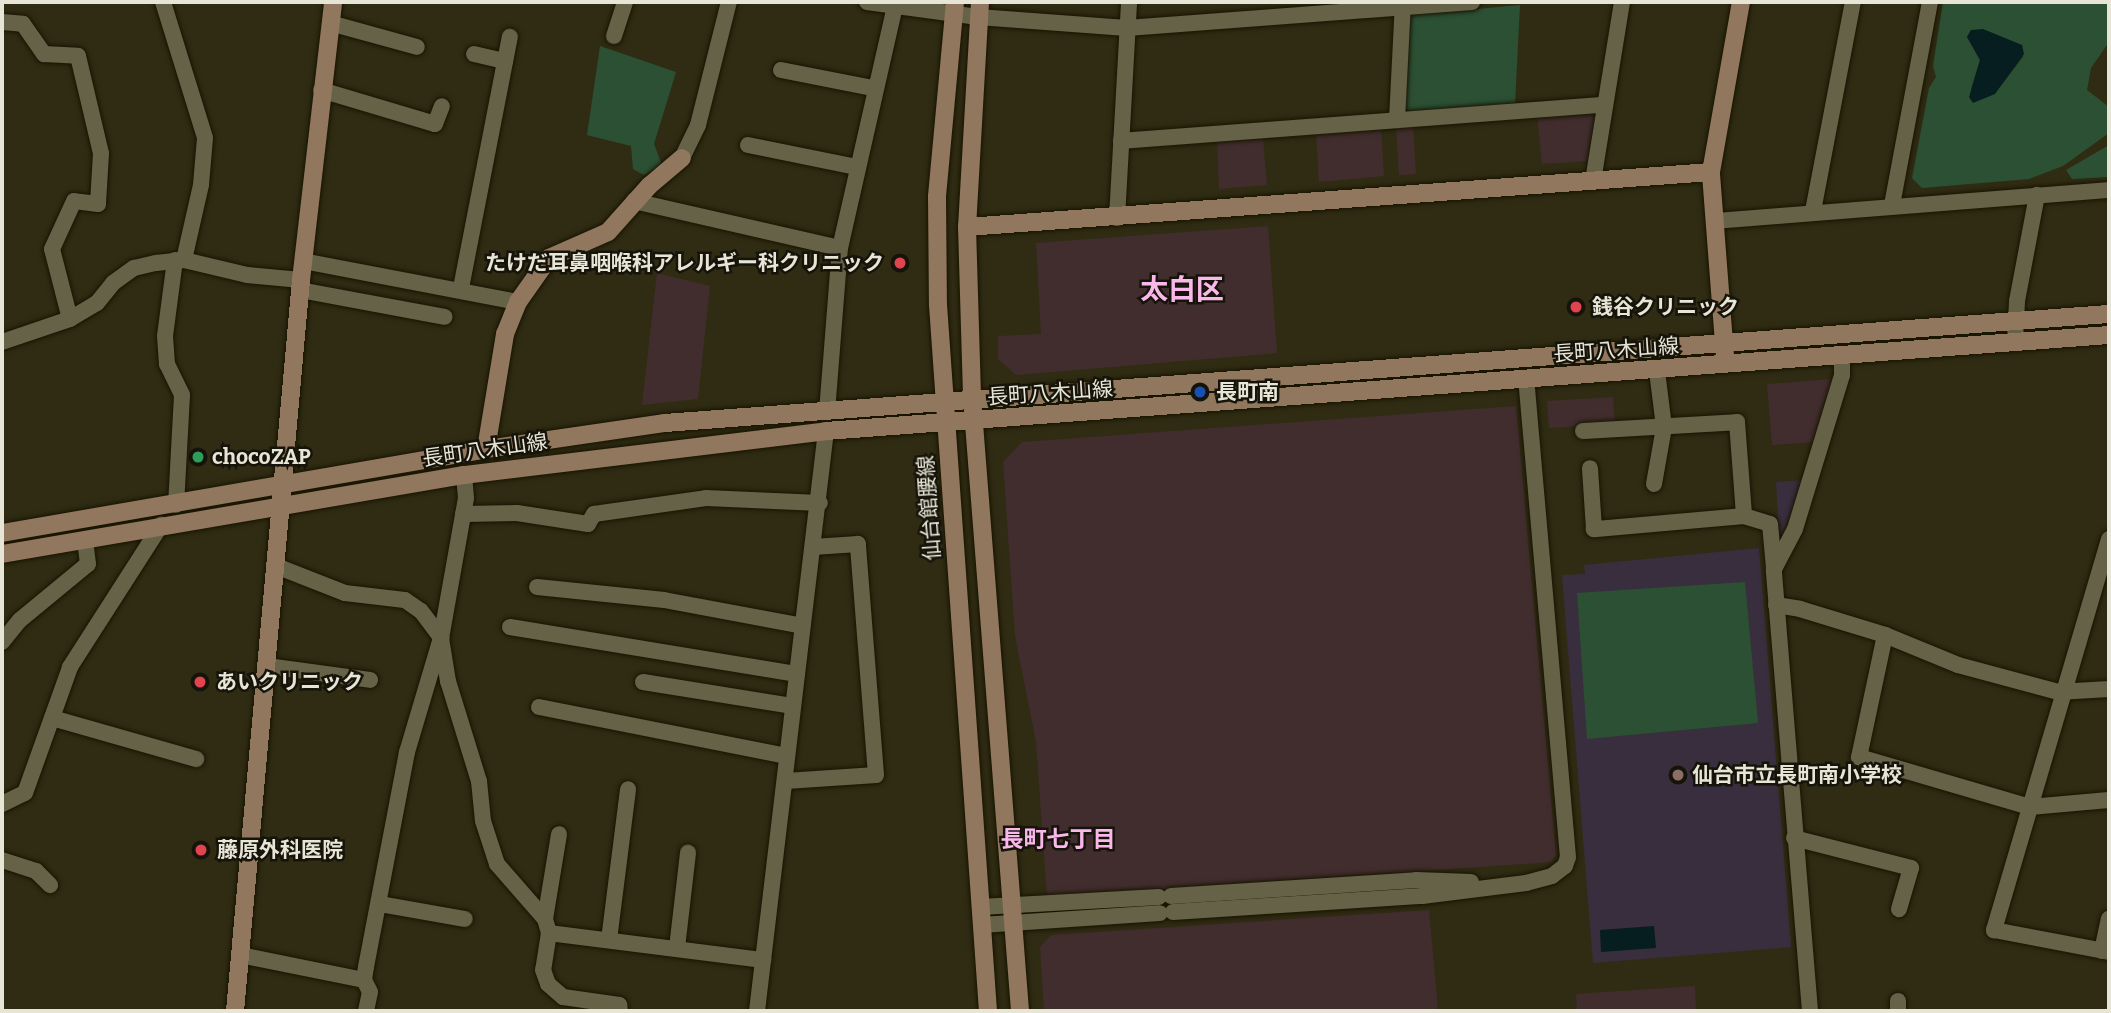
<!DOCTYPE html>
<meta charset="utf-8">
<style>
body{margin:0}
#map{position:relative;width:2111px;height:1013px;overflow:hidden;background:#302c13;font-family:Bitter,"Noto Sans JP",serif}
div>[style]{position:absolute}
.commercial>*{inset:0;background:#412d2d}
.education>*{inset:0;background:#392e3d}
.green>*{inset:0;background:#2c5034}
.water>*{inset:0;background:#061e20}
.roads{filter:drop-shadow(0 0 2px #181400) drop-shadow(0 0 2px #181400)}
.street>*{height:16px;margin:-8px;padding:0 8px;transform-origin:8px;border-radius:8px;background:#666247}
.secondary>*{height:18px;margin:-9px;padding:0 9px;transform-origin:9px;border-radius:9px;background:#91775e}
.dots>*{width:19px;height:19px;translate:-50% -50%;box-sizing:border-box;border:4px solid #16140a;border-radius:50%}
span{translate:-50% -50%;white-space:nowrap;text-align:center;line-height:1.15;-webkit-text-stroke:5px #16140a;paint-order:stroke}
.poi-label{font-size:21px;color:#e7e5d6;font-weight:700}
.right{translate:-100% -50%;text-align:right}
.left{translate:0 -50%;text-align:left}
.street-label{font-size:21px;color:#e7e5d6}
.neighbourhood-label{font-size:23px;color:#fab7e9;font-weight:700}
.district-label{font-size:28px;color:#fab7e9;font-weight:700}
.frame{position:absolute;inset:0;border:4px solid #e7e5d6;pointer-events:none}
</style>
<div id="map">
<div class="commercial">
<div style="clip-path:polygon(1589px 113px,1595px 118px,1587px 161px,1542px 164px,1537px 116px)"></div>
<div style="clip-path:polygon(1413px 126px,1416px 174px,1399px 175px,1396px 127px)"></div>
<div style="clip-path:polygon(1381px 128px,1384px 176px,1319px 182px,1316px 133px)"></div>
<div style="clip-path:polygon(1263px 138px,1267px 185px,1219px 189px,1217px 141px)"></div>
<div style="clip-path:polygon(1268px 226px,1277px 353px,1016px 375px,998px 359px,998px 336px,1041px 334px,1036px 243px)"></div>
<div style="clip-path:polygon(657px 273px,710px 286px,698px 399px,642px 405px)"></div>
<div style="clip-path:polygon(1834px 379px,1815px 442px,1772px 445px,1767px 384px)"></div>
<div style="clip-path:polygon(1613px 397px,1615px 424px,1549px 428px,1547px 401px)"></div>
<div style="clip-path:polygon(1516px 406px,1556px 855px,1551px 862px,1047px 897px,1036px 742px,1015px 636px,1003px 462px,1022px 442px)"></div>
<div style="clip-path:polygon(1429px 910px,1438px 1011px,1044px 1011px,1040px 947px,1051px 935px)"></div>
<div style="clip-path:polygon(1695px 986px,1696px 1011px,1577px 1011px,1576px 994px)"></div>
</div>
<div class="education">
<div style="clip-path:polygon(1805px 480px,1787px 537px,1779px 537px,1776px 482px)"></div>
<div style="clip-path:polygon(1759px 548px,1791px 947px,1593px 963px,1562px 575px,1585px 574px,1584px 565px)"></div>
</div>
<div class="green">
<div style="clip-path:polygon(evenodd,1943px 2px,2109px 2px,2109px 42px,2091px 68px,2087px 90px,2109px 107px,2109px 133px,2063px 166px,2029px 179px,1922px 188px,1912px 178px,1929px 88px,1936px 77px,1933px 66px,1943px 2px,1971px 30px,2022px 46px,2023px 57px,2003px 83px,1971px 89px,1980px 60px,1967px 37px,1971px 30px)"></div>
<div style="clip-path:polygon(1520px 5px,1515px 104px,1410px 112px,1405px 107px,1408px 20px,1412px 15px)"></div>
<div style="clip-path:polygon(600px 46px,676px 72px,654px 144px,662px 165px,644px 175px,633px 169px,631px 146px,587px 135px)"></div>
<div style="clip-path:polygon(2109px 145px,2109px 177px,2072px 179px,2066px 170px)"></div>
<div style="clip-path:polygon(1745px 582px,1758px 723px,1587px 739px,1577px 593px)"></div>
</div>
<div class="water">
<div style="clip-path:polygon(1983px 29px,2022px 45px,2024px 54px,1995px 94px,1973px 103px,1969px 97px,1980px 60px,1967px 37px,1971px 30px)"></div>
<div style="clip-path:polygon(1654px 926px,1656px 948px,1601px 952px,1600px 930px)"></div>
</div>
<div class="roads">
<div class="street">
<div style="left:163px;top:2px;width:142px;rotate:72.8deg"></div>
<div style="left:205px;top:138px;width:47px;rotate:94.9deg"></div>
<div style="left:201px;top:185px;width:77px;rotate:102.8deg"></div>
<div style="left:867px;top:2px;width:112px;rotate:7.7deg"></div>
<div style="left:978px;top:17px;width:149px;rotate:4.2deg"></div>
<div style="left:1127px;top:28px;width:346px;rotate:-4.3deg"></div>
<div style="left:2px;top:22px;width:21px;rotate:5deg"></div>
<div style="left:23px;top:24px;width:37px;rotate:55deg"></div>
<div style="left:44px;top:54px;width:34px;rotate:3deg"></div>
<div style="left:78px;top:56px;width:100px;rotate:76.7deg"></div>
<div style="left:101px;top:153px;width:51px;rotate:93.4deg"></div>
<div style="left:98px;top:204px;width:24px;rotate:-173deg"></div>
<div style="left:74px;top:201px;width:53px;rotate:114.6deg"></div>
<div style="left:52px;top:249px;width:72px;rotate:75.6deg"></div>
<div style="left:330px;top:23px;width:90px;rotate:15.4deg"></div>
<div style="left:614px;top:36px;width:36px;rotate:-72deg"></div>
<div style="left:474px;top:54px;width:32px;rotate:13deg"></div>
<div style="left:781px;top:70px;width:94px;rotate:11.1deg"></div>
<div style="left:321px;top:90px;width:119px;rotate:16.6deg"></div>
<div style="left:435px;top:124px;width:19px;rotate:-69deg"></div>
<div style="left:1397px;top:120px;width:118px;rotate:-87.1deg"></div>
<div style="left:1121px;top:141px;width:484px;rotate:-4.3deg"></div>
<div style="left:748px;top:145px;width:110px;rotate:11.5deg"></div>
<div style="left:682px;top:158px;width:37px;rotate:-64deg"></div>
<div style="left:698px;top:125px;width:127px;rotate:-75.9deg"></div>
<div style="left:1593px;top:181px;width:181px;rotate:-80.8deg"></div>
<div style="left:634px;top:201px;width:211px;rotate:12.9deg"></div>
<div style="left:1892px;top:205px;width:207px;rotate:-79.4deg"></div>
<div style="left:1813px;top:211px;width:213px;rotate:-79.2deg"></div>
<div style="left:1117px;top:218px;width:216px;rotate:-86.8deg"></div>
<div style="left:1715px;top:221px;width:395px;rotate:-4.5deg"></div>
<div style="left:175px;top:260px;width:77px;rotate:97.5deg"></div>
<div style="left:165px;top:336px;width:28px;rotate:86deg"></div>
<div style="left:167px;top:364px;width:34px;rotate:64deg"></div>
<div style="left:182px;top:395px;width:110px;rotate:93.1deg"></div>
<div style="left:303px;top:261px;width:219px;rotate:10.8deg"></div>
<div style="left:461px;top:288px;width:256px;rotate:-79deg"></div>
<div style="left:300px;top:290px;width:147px;rotate:10.5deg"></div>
<div style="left:2px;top:342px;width:72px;rotate:-18.7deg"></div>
<div style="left:70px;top:319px;width:31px;rotate:-31deg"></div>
<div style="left:97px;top:303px;width:26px;rotate:-51deg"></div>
<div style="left:113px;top:283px;width:26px;rotate:-36deg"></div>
<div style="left:134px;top:268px;width:23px;rotate:-13deg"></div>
<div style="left:156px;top:263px;width:28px;rotate:-6deg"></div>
<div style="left:184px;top:260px;width:65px;rotate:13.4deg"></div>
<div style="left:247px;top:275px;width:54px;rotate:5.3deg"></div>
<div style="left:2015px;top:342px;width:41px;rotate:-87.2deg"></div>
<div style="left:2017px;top:301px;width:108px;rotate:-79.3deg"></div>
<div style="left:827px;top:412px;width:165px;rotate:-85.5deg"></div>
<div style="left:840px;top:248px;width:252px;rotate:-77.2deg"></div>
<div style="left:1583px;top:431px;width:154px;rotate:-3.3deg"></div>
<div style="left:1737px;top:422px;width:94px;rotate:85.7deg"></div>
<div style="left:1744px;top:516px;width:151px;rotate:175deg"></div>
<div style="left:1594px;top:529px;width:61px;rotate:-93.8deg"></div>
<div style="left:464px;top:475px;width:23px;rotate:85deg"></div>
<div style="left:466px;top:498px;width:142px;rotate:100.1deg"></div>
<div style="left:441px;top:638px;width:44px;rotate:80.8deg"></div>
<div style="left:448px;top:681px;width:105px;rotate:72.8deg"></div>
<div style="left:479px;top:781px;width:40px;rotate:84.3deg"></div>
<div style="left:483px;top:821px;width:45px;rotate:72deg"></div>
<div style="left:497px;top:864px;width:73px;rotate:48.9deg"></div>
<div style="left:545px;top:919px;width:15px;rotate:74deg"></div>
<div style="left:549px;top:933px;width:216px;rotate:7.2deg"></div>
<div style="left:1654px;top:484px;width:58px;rotate:-80deg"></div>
<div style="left:1664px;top:427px;width:56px;rotate:-97.1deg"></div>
<div style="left:463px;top:514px;width:54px;rotate:-1.1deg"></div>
<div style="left:517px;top:513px;width:72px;rotate:8.8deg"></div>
<div style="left:588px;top:524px;width:12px;rotate:-59deg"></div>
<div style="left:594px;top:514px;width:113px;rotate:-8.1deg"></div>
<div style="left:706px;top:498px;width:114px;rotate:2.5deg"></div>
<div style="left:1744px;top:516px;width:27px;rotate:17deg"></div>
<div style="left:1770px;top:524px;width:44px;rotate:84.8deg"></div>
<div style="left:2109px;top:539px;width:408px;rotate:106.4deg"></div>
<div style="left:1994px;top:930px;width:117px;rotate:10.8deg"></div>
<div style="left:276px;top:566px;width:74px;rotate:21.4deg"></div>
<div style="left:345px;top:593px;width:60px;rotate:6.7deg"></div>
<div style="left:405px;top:600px;width:19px;rotate:35deg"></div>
<div style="left:421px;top:611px;width:34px;rotate:53deg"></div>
<div style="left:441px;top:638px;width:119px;rotate:106.6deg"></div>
<div style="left:407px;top:752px;width:219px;rotate:100.8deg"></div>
<div style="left:366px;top:967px;width:13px;rotate:99deg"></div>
<div style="left:364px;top:980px;width:13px;rotate:63deg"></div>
<div style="left:370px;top:992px;width:19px;rotate:102deg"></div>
<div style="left:537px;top:587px;width:128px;rotate:5.8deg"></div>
<div style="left:664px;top:600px;width:141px;rotate:10.6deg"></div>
<div style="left:1776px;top:605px;width:24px;rotate:9deg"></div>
<div style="left:1800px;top:609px;width:89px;rotate:17deg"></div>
<div style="left:1885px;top:635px;width:79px;rotate:22.3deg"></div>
<div style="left:1958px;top:665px;width:104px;rotate:15.1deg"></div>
<div style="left:2058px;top:692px;width:51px;rotate:-3.4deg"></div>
<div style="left:510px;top:627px;width:291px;rotate:9.3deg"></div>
<div style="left:1885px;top:635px;width:125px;rotate:102deg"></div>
<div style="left:1859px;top:757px;width:178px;rotate:16.3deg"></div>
<div style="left:2030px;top:807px;width:79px;rotate:-5.1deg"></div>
<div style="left:2px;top:642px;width:28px;rotate:-51deg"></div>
<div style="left:20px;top:620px;width:88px;rotate:-39.5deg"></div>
<div style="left:88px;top:564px;width:25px;rotate:-97deg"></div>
<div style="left:267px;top:666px;width:104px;rotate:7.7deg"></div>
<div style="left:643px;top:682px;width:152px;rotate:9.1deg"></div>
<div style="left:539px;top:707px;width:253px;rotate:11.2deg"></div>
<div style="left:52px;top:718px;width:150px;rotate:15.9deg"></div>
<div style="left:786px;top:781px;width:90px;rotate:-3.8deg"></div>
<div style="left:876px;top:775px;width:232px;rotate:-94.5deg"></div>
<div style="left:858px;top:544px;width:45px;rotate:176.2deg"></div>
<div style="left:2px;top:804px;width:25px;rotate:-26deg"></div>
<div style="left:25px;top:793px;width:134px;rotate:-70.3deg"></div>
<div style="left:70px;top:667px;width:169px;rotate:-57.3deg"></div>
<div style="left:1794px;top:838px;width:121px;rotate:14.4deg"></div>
<div style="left:1911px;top:868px;width:43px;rotate:106.3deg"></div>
<div style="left:2px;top:860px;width:36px;rotate:18deg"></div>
<div style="left:36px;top:871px;width:20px;rotate:45deg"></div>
<div style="left:1171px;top:896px;width:246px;rotate:-3.7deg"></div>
<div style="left:1416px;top:880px;width:55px;rotate:2.1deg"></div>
<div style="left:380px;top:904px;width:86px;rotate:10deg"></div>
<div style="left:980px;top:907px;width:179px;rotate:-3.2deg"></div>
<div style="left:1173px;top:912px;width:250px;rotate:-3.7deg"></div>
<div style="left:1422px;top:896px;width:105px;rotate:-7.1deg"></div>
<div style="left:1526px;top:883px;width:27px;rotate:-15deg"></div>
<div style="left:1552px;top:876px;width:16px;rotate:-38deg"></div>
<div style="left:1565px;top:866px;width:9px;rotate:-72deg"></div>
<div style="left:1568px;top:857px;width:480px;rotate:-95deg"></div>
<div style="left:545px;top:919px;width:86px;rotate:-80.6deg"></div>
<div style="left:981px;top:925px;width:179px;rotate:-3.8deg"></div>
<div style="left:549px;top:933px;width:37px;rotate:99deg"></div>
<div style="left:543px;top:970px;width:15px;rotate:70deg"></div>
<div style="left:548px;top:984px;width:20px;rotate:41deg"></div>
<div style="left:563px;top:997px;width:57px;rotate:8.1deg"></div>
<div style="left:619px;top:1005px;width:6px;rotate:81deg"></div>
<div style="left:609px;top:940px;width:152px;rotate:-82.8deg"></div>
<div style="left:677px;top:948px;width:96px;rotate:-83.4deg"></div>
<div style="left:2102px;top:951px;width:33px;rotate:-78deg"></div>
<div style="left:240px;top:955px;width:126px;rotate:11.4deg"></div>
<div style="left:1898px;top:1001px;width:10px;rotate:90deg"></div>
<div style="left:757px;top:1011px;width:584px;rotate:-83.22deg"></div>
<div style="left:1810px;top:1011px;width:443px;rotate:-94.7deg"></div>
<div style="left:1774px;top:569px;width:45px;rotate:-62.3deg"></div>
<div style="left:1795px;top:529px;width:161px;rotate:-73deg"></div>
<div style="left:1842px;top:375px;width:19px;rotate:-90deg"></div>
</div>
<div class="secondary">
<div style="left:955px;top:2px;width:196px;rotate:95.3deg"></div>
<div style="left:937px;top:197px;width:108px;rotate:89.5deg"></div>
<div style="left:938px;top:305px;width:708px;rotate:85.95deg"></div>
<div style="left:980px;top:2px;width:225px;rotate:93.3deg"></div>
<div style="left:967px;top:227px;width:171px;rotate:88.3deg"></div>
<div style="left:972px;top:398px;width:615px;rotate:85.52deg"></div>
<div style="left:967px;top:227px;width:746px;rotate:-4.23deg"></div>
<div style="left:1725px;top:356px;width:185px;rotate:-94.4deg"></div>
<div style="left:1711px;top:172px;width:173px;rotate:-80deg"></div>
<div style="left:486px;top:449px;width:117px;rotate:-80.6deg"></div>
<div style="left:505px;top:334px;width:35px;rotate:-68deg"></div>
<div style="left:518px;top:302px;width:54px;rotate:-54.8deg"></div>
<div style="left:549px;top:258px;width:64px;rotate:-23.8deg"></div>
<div style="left:608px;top:232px;width:62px;rotate:-48.3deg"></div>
<div style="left:649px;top:186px;width:43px;rotate:-40.3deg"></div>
<div style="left:2px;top:533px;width:491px;rotate:-9.8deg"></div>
<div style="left:486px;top:449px;width:181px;rotate:-8.3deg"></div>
<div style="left:665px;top:423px;width:1448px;rotate:-4.32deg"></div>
<div style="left:2px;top:554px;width:469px;rotate:-9.7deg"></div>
<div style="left:464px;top:475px;width:365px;rotate:-6.9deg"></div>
<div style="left:826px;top:431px;width:1287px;rotate:-4.28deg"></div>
<div style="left:235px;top:1011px;width:734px;rotate:-84.84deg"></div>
<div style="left:301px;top:280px;width:280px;rotate:-83.4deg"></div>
</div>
</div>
<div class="dots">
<div style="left:900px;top:263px;background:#e0444e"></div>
<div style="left:1576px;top:307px;background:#e0444e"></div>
<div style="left:1200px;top:392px;background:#1a4fb4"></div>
<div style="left:198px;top:457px;background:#2e9e5b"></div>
<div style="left:200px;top:682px;background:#e0444e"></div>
<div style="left:1678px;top:775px;background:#8d6e63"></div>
<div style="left:201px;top:850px;background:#e0444e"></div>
</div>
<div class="poi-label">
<span class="right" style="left:884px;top:263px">たけだ耳鼻咽喉科アレルギー科クリニック</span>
<span class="left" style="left:1592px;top:307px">銭谷クリニック</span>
<span class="left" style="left:1216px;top:392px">長町南</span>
<span class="left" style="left:212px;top:457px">chocoZAP</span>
<span class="left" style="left:216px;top:682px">あいクリニック</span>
<span class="left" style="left:1692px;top:775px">仙台市立長町南小学校</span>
<span class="left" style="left:217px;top:850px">藤原外科医院</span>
</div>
<div class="street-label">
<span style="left:1616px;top:350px;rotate:-4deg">長町八木山線</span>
<span style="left:1050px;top:393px;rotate:-4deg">長町八木山線</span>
<span style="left:485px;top:450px;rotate:-8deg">長町八木山線</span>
<span style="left:929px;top:508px;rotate:-94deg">仙台館腰線</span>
</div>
<div class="neighbourhood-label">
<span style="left:1058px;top:839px">長町七丁目</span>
</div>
<div class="district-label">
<span style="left:1182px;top:290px">太白区</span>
</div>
<div class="frame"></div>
</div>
